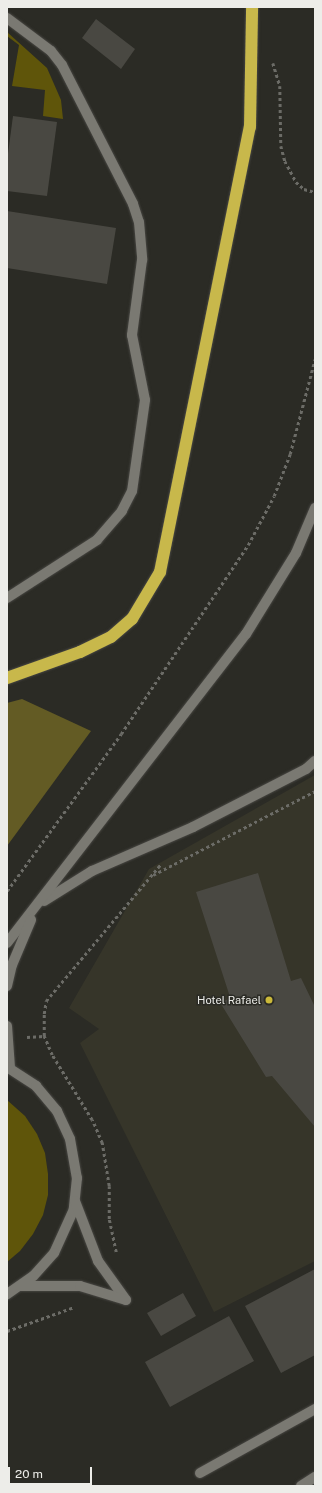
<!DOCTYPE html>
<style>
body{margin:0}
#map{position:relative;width:322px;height:1493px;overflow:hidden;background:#2b2b25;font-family:"Public Sans",sans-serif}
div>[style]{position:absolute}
.built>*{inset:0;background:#363529}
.green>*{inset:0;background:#5f550a}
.forest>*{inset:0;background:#635b24}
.building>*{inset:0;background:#494842}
.path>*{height:2.5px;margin-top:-1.25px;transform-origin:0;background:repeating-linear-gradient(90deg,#6c6c67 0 3px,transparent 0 6px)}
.roads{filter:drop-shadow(0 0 1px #484743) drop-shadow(0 0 1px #484743)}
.minor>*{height:10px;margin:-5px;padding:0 5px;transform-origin:5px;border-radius:5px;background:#7a7972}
.highway>*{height:12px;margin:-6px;padding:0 6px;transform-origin:6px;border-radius:6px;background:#c8b84b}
.dots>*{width:11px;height:11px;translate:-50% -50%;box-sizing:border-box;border:2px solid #2b2b25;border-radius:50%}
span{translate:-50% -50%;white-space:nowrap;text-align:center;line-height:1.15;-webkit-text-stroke:3px #2b2b25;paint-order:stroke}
.poi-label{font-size:11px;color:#edede9}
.right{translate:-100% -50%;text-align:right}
.frame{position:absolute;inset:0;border:8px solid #edede9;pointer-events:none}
.scale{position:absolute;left:8px;top:1467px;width:84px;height:18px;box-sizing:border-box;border:2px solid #edede9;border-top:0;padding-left:5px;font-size:12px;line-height:14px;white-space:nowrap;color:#edede9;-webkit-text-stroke:3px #2b2b25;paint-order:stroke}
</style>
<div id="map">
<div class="built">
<div style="clip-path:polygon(315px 775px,315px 1261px,214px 1312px,80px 1043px,99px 1029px,69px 1008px,149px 869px)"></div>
</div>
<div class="green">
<div style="clip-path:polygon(7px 32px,47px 68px,61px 100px,63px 119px,43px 116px,45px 90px,12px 86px,19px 45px,7px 36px)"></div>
<div style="clip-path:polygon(7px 1100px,25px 1116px,37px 1134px,45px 1153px,48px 1174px,48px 1195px,43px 1215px,33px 1234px,20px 1251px,7px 1262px)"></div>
</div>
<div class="forest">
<div style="clip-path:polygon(22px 699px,91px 731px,7px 846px,7px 703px)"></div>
</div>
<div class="building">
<div style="clip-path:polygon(96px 19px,135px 49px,121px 69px,82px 38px)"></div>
<div style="clip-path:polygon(13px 116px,57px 122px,47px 196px,7px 191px,7px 161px)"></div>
<div style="clip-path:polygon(7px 211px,116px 228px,107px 284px,7px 268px)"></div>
<div style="clip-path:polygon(258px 873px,291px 981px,301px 978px,315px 1007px,315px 1127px,272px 1076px,266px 1077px,221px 1004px,230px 997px,196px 892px)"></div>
<div style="clip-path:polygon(315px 1269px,315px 1355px,281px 1373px,245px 1306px)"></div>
<div style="clip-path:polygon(183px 1293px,196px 1316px,161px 1336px,147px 1313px)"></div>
<div style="clip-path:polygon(229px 1316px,254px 1361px,170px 1407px,145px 1362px)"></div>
</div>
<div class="path">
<div style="left:273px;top:63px;width:24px;rotate:73deg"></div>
<div style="left:280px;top:86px;width:60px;rotate:89deg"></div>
<div style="left:281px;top:146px;width:16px;rotate:75deg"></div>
<div style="left:285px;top:161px;width:24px;rotate:62deg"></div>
<div style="left:296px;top:182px;width:11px;rotate:41deg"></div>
<div style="left:304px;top:189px;width:11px;rotate:15deg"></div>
<div style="left:153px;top:875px;width:182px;rotate:-27.4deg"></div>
<div style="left:7px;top:891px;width:194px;rotate:-54deg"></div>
<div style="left:121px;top:734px;width:228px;rotate:-56.1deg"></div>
<div style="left:248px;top:545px;width:55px;rotate:-62deg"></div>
<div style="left:274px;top:496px;width:45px;rotate:-69.1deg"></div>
<div style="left:290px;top:454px;width:98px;rotate:-75.3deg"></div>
<div style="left:27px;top:1037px;width:17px;rotate:-3deg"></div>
<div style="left:116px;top:1252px;width:34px;rotate:-102deg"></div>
<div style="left:109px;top:1219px;width:33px;rotate:-90deg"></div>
<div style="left:109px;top:1186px;width:44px;rotate:-99.2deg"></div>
<div style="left:102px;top:1143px;width:25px;rotate:-113deg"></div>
<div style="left:92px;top:1120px;width:76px;rotate:-121.6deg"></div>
<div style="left:52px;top:1055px;width:21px;rotate:-113deg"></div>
<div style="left:44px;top:1036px;width:22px;rotate:-90deg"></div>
<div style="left:44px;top:1014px;width:13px;rotate:-81deg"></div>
<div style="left:46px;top:1001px;width:179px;rotate:-50deg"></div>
<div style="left:7px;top:1331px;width:71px;rotate:-19.7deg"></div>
</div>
<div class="roads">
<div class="minor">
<div style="left:7px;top:18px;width:55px;rotate:36.9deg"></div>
<div style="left:51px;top:51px;width:18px;rotate:52deg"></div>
<div style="left:62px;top:65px;width:156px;rotate:62.9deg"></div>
<div style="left:133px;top:204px;width:19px;rotate:72deg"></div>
<div style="left:139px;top:222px;width:38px;rotate:85deg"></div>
<div style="left:142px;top:260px;width:76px;rotate:97.6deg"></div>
<div style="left:132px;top:335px;width:66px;rotate:78.7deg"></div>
<div style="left:145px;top:400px;width:92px;rotate:98.1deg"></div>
<div style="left:132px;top:491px;width:22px;rotate:117deg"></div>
<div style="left:122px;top:511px;width:38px;rotate:131deg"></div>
<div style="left:97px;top:540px;width:107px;rotate:147.2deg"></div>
<div style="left:44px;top:901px;width:57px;rotate:-32deg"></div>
<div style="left:92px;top:871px;width:110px;rotate:-23.5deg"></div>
<div style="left:193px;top:827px;width:127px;rotate:-27.2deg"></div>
<div style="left:306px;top:769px;width:12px;rotate:-42deg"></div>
<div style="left:7px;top:943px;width:391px;rotate:-52.3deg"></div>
<div style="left:246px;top:634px;width:95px;rotate:-58.3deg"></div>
<div style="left:296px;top:553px;width:49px;rotate:-67.1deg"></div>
<div style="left:7px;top:986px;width:22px;rotate:-77deg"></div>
<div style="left:12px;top:965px;width:49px;rotate:-67.1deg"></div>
<div style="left:7px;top:1026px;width:42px;rotate:85.9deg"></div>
<div style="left:7px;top:1067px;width:35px;rotate:33deg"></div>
<div style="left:36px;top:1086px;width:33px;rotate:50deg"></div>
<div style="left:57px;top:1111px;width:31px;rotate:65deg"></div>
<div style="left:70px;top:1139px;width:40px;rotate:80deg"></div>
<div style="left:77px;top:1178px;width:31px;rotate:96deg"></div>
<div style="left:74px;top:1209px;width:48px;rotate:114.4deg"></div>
<div style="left:54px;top:1253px;width:31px;rotate:132deg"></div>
<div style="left:33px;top:1276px;width:32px;rotate:145deg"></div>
<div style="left:75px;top:1201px;width:64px;rotate:69deg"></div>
<div style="left:98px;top:1261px;width:48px;rotate:54.3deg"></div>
<div style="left:20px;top:1286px;width:60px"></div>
<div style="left:80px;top:1286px;width:48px;rotate:16.9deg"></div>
<div style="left:200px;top:1473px;width:132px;rotate:-29.1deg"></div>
<div style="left:301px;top:1486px;width:17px;rotate:-33deg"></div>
</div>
<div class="highway">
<div style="left:7px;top:678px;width:77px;rotate:-19.6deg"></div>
<div style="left:80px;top:652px;width:34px;rotate:-26deg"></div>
<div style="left:111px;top:637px;width:28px;rotate:-41deg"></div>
<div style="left:132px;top:619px;width:55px;rotate:-59.2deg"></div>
<div style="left:160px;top:572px;width:454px;rotate:-78.6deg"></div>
<div style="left:250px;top:127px;width:120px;rotate:-89deg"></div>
</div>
</div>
<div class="dots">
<div style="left:269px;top:1000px;background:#cbb939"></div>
</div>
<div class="poi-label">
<span class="right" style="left:261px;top:1000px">Hotel Rafael</span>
</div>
<div class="frame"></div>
<div class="scale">20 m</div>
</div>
